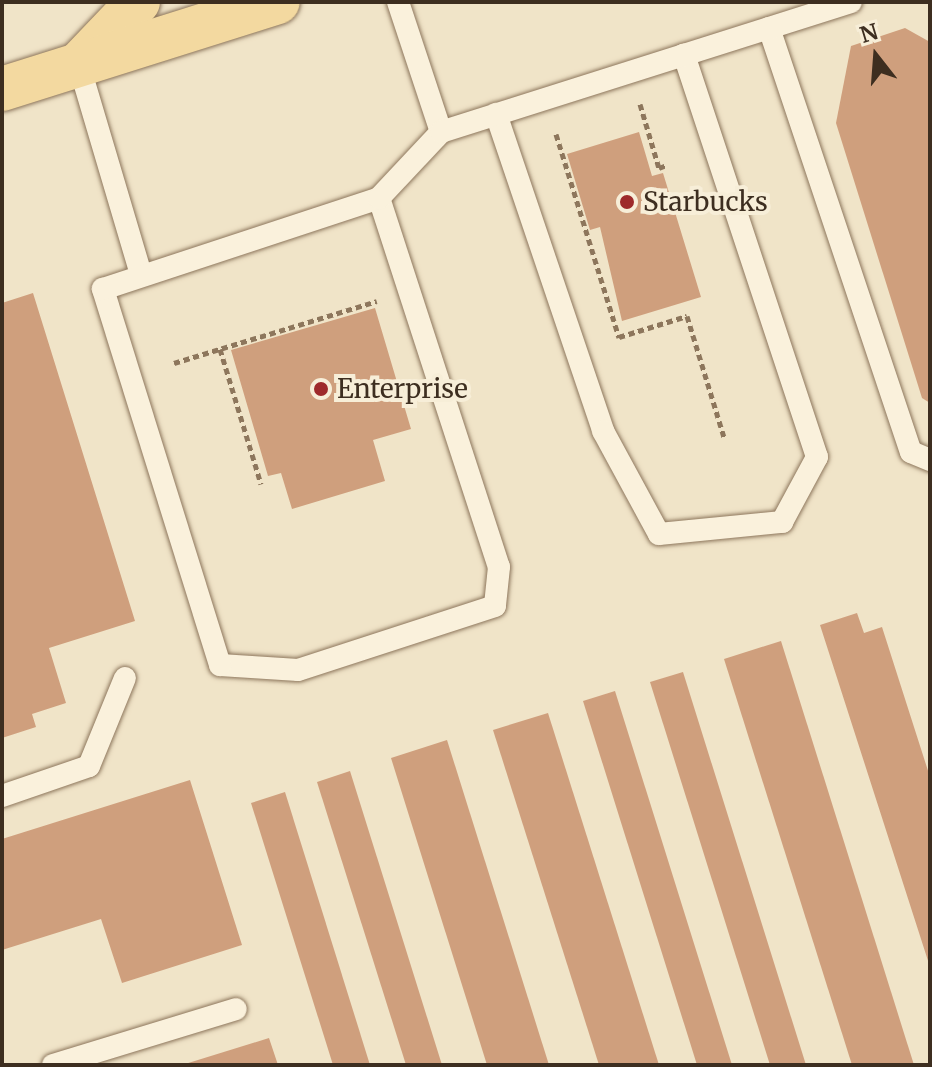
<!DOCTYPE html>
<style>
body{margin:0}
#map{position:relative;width:932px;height:1067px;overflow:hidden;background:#f0e4c8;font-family:Merriweather,serif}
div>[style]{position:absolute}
.building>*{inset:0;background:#cf9f7d}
.path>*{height:5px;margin-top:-2.5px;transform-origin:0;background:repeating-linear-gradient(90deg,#8d765c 0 6px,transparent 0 10px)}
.roads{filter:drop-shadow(0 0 2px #8d765c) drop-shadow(0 0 2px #8d765c)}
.lane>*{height:22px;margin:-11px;padding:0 11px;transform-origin:11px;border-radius:11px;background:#faf1dc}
.primary>*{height:44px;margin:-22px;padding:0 22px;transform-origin:22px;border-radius:22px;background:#f3d9a0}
.dots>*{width:22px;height:22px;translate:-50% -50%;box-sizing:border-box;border:4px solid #f7eed8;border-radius:50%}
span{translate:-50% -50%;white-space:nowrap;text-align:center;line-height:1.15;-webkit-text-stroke:8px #f7eed8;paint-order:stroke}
.poi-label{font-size:26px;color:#3d2e20}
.left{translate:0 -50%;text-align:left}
.frame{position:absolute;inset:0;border:4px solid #3d2e20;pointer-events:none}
.north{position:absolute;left:836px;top:16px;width:80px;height:80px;-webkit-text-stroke:6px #f7eed8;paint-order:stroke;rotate:343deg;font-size:22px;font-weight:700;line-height:32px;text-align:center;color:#3d2e20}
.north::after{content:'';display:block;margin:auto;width:28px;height:36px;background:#3d2e20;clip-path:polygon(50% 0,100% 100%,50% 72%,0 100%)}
</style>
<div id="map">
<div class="building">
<div style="clip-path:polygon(905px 28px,930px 42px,930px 403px,922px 398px,836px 123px,851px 46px)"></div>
<div style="clip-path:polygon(639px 132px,652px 176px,663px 173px,701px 297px,622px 321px,600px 227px,590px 230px,567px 154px)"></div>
<div style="clip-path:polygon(33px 293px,135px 621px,49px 648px,66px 703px,32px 714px,36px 727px,2px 738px,2px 303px)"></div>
<div style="clip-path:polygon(375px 308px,411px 429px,373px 440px,385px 481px,292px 509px,281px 473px,268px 476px,231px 350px)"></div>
<div style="clip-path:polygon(857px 613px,864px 633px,882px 627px,930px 777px,930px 967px,820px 625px)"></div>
<div style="clip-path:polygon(781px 641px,914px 1065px,852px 1065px,724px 659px)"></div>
<div style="clip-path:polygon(683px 672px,806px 1065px,770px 1065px,650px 682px)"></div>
<div style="clip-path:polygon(615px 691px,732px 1065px,697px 1065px,583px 701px)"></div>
<div style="clip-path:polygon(548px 713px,659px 1065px,599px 1065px,493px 730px)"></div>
<div style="clip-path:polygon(447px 740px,549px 1065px,487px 1065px,391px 758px)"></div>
<div style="clip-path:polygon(350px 771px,442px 1065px,406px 1065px,317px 782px)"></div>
<div style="clip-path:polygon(190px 780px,242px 945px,122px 983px,101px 919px,2px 950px,2px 839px)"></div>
<div style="clip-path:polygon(285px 792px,370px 1065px,333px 1065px,251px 803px)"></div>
<div style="clip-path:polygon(269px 1038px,278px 1065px,185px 1065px,185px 1064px)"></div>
</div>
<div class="path">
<div style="left:640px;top:104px;width:67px;rotate:73.5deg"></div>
<div style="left:659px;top:168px;width:9px;rotate:-21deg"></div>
<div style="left:556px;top:134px;width:213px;rotate:72.8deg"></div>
<div style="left:619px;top:337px;width:71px;rotate:-17.2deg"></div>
<div style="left:687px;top:316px;width:127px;rotate:73deg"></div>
<div style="left:220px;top:349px;width:141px;rotate:73.1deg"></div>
<div style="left:174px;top:363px;width:212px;rotate:-17deg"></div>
</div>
<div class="roads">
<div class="lane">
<div style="left:398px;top:2px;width:137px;rotate:71.7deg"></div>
<div style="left:769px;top:28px;width:447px;rotate:71.5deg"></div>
<div style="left:911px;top:452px;width:21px;rotate:23deg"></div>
<div style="left:79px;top:65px;width:218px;rotate:73.5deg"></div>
<div style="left:496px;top:114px;width:335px;rotate:71.3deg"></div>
<div style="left:603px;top:431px;width:117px;rotate:61.5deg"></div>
<div style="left:659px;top:534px;width:124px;rotate:-5.6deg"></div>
<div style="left:782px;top:522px;width:74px;rotate:-61.7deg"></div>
<div style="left:817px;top:457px;width:424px;rotate:-108.3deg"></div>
<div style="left:379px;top:198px;width:388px;rotate:72deg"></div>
<div style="left:499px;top:567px;width:39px;rotate:96deg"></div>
<div style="left:495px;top:606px;width:207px;rotate:162deg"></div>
<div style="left:298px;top:670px;width:78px;rotate:-176.3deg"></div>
<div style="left:220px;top:665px;width:394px;rotate:-107.3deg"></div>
<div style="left:103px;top:289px;width:291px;rotate:-18.2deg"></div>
<div style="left:379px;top:198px;width:91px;rotate:-46.8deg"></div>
<div style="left:441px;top:132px;width:430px;rotate:-17.6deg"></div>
<div style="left:2px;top:796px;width:92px;rotate:-19deg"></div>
<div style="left:89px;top:766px;width:95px;rotate:-67.8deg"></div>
<div style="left:53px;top:1065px;width:191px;rotate:-17deg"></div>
</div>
<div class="primary">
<div style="left:80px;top:63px;width:84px;rotate:-46.4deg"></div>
<div style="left:2px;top:89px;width:289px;rotate:-17.5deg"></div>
</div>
</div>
<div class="dots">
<div style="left:627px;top:202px;background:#9e2a2b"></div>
<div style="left:321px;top:389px;background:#9e2a2b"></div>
</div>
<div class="poi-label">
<span class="left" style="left:643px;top:202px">Starbucks</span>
<span class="left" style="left:337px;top:389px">Enterprise</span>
</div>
<div class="frame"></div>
<div class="north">N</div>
</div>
